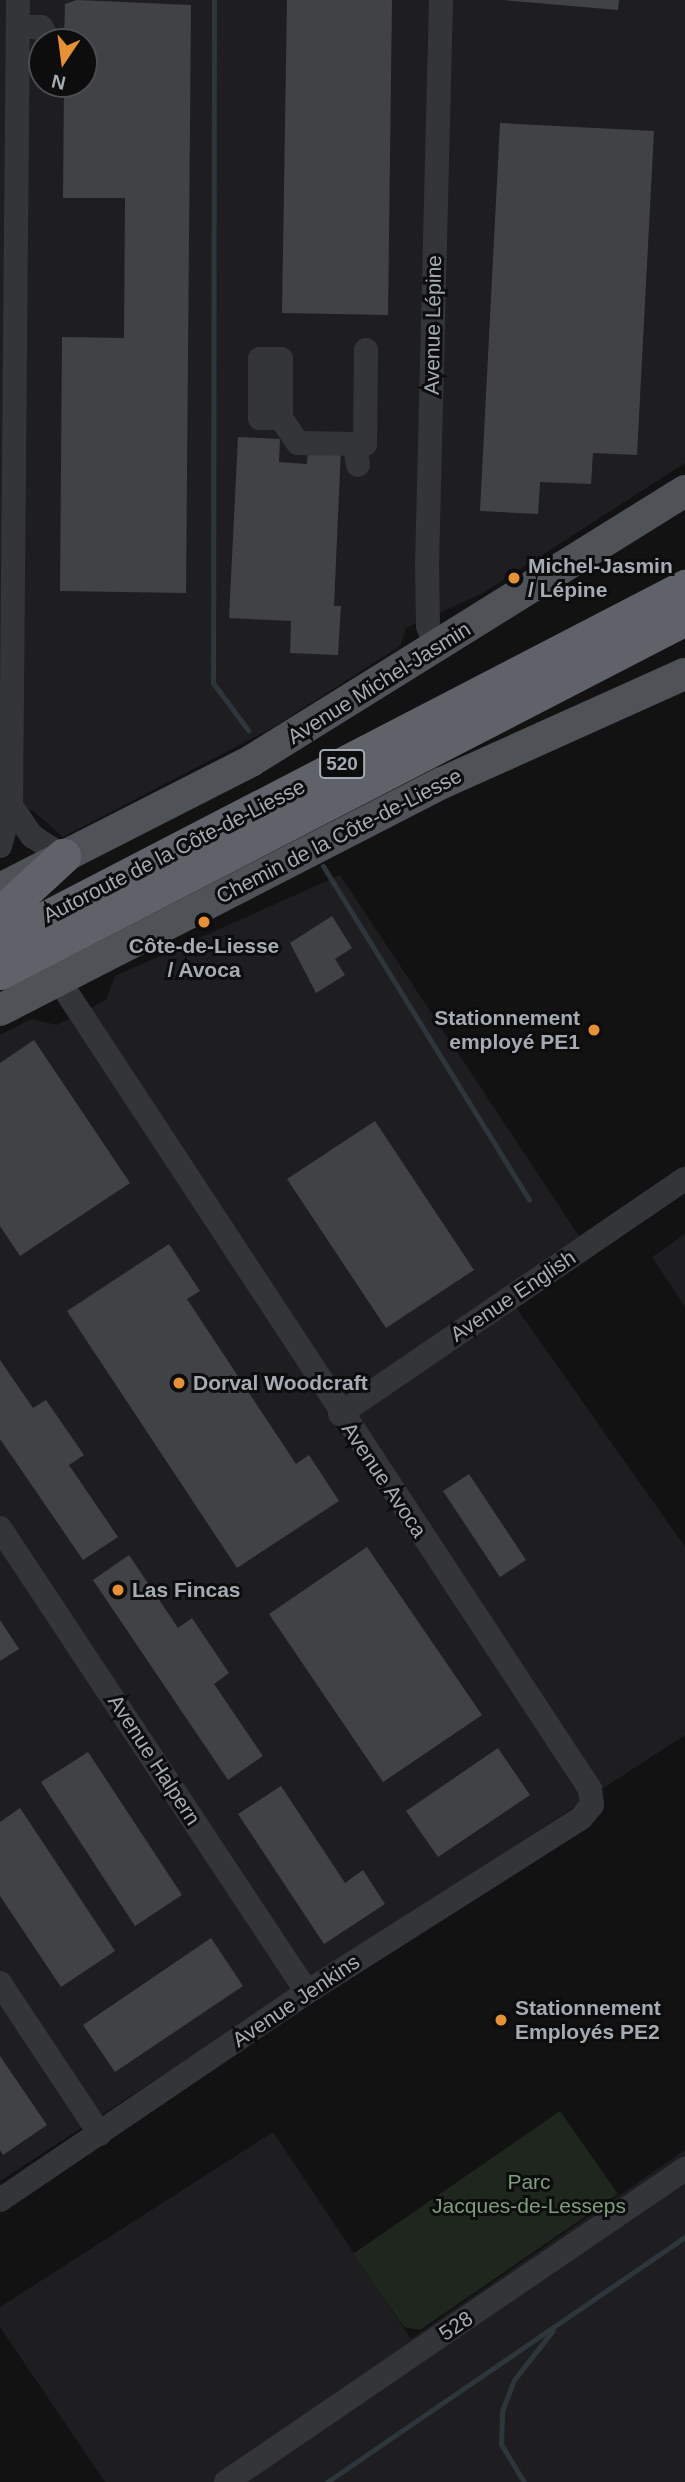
<!DOCTYPE html>
<meta charset="utf-8">
<style>
body{margin:0}
#map{position:relative;width:685px;height:2482px;overflow:hidden;background:#121213;font-family:Helvetica,sans-serif}
div>[style]{position:absolute}
.built>*{inset:0;background:#1e1e20}
.green>*{inset:0;background:#1f261e}
.stream>*{height:5px;margin:-2.5px;padding:0 2.5px;transform-origin:2.5px;border-radius:2.5px;background:#2c363b}
.building>*{inset:0;background:#414246}
.minor>*{height:24px;margin:-12px;padding:0 12px;transform-origin:12px;border-radius:12px;background:#333538}
.major>*{height:32px;margin:-16px;padding:0 16px;transform-origin:16px;border-radius:16px;background:#4f5257}
.highway>*{height:35px;margin:-17.5px;padding:0 17.5px;transform-origin:17.5px;border-radius:17.5px;background:#5f6369}
.dots>*{width:19px;height:19px;translate:-50% -50%;box-sizing:border-box;border:4px solid #0d0d0e;border-radius:50%}
span{translate:-50% -50%;white-space:nowrap;text-align:center;line-height:1.15;-webkit-text-stroke:6px #0d0d0e;paint-order:stroke}
.shield-label span{padding:2px 5px;background:#0d0d0e;border:2px solid;border-radius:5px;-webkit-text-stroke-width:0}
.shield-label{font-size:19px;color:#a4abb3;font-weight:700}
.street-label{font-size:21px;color:#a4abb3}
.poi-label{font-size:21px;color:#a4abb3;font-weight:700}
.left{translate:0 -50%;text-align:left}
.right{translate:-100% -50%;text-align:right}
.park-label{font-size:21px;color:#7f9d7c}
.north{position:absolute;left:28px;top:28px;width:70px;height:70px;box-sizing:border-box;background:#0d0d0e;border:2px solid #494c50;border-radius:50%;rotate:193deg;font-size:19px;font-weight:700;line-height:28px;text-align:center;color:#a4abb3}
.north::after{content:'';display:block;margin:auto;width:24px;height:32px;background:#e69037;clip-path:polygon(50% 0,100% 100%,50% 72%,0 100%)}
</style>
<div id="map">
<div class="built">
<div style="clip-path:polygon(evenodd,0 0,685px 0,685px 463px,483px 593px,406px 628px,400px 646px,272px 728px,63px 837px,32px 810px,0 810px,0 0,42px 42px,84px 42px,84px 84px,42px 84px,42px 42px)"></div>
<div style="clip-path:polygon(340px 875px,579px 1236px,503px 1289px,685px 1547px,685px 1735px,0 2181px,0 1035px,31px 1019px,57px 1025px,106px 1000px,115px 976px)"></div>
<div style="clip-path:polygon(685px 1234px,685px 1307px,652px 1257px)"></div>
<div style="clip-path:polygon(273px 2132px,411px 2339px,685px 2150px,685px 2482px,105px 2482px,0 2327px,0 2307px)"></div>
</div>
<div class="green">
<div style="clip-path:polygon(560px 2111px,618px 2194px,420px 2330px,404px 2327px,353px 2254px)"></div>
</div>
<div class="stream">
<div style="left:214px;top:0;width:683px;rotate:90.08deg"></div>
<div style="left:213px;top:683px;width:59px;rotate:53.3deg"></div>
<div style="left:323px;top:866px;width:392px;rotate:58.3deg"></div>
<div style="left:327px;top:2482px;width:434px;rotate:-34.4deg"></div>
<div style="left:524px;top:2482px;width:44px;rotate:-121.2deg"></div>
<div style="left:501px;top:2444px;width:33px;rotate:-88deg"></div>
<div style="left:502px;top:2411px;width:33px;rotate:-69deg"></div>
<div style="left:514px;top:2380px;width:63px;rotate:-52deg"></div>
</div>
<div class="building">
<div style="clip-path:polygon(77px 0,191px 5px,186px 593px,60px 591px,62px 337px,124px 338px,125px 198px,63px 198px,64px 84px,84px 84px,84px 42px,64px 42px,65px 4px)"></div>
<div style="clip-path:polygon(287px 0,392px 0,388px 315px,282px 313px)"></div>
<div style="clip-path:polygon(503px 0,619px 0,618px 10px)"></div>
<div style="clip-path:polygon(500px 123px,654px 131px,637px 455px,593px 453px,591px 484px,540px 482px,538px 514px,480px 511px)"></div>
<div style="clip-path:polygon(238px 437px,280px 439px,279px 462px,307px 464px,308px 448px,341px 449px,334px 606px,341px 606px,338px 655px,290px 653px,291px 621px,229px 618px)"></div>
<div style="clip-path:polygon(332px 916px,352px 948px,335px 959px,345px 975px,316px 993px,290px 943px)"></div>
<div style="clip-path:polygon(34px 1040px,130px 1183px,20px 1256px,0 1226px,0 1063px)"></div>
<div style="clip-path:polygon(375px 1121px,474px 1270px,386px 1328px,287px 1179px)"></div>
<div style="clip-path:polygon(169px 1244px,200px 1291px,187px 1299px,296px 1464px,309px 1455px,339px 1501px,237px 1568px,67px 1311px)"></div>
<div style="clip-path:polygon(0 1360px,33px 1408px,46px 1400px,84px 1455px,69px 1465px,118px 1537px,83px 1560px,0 1439px)"></div>
<div style="clip-path:polygon(469px 1474px,526px 1560px,500px 1577px,443px 1491px)"></div>
<div style="clip-path:polygon(367px 1547px,482px 1715px,383px 1782px,269px 1614px)"></div>
<div style="clip-path:polygon(129px 1555px,178px 1628px,192px 1618px,229px 1673px,214px 1684px,263px 1756px,228px 1780px,93px 1580px)"></div>
<div style="clip-path:polygon(0 1620px,19px 1649px,0 1661px)"></div>
<div style="clip-path:polygon(498px 1748px,530px 1795px,438px 1857px,406px 1811px)"></div>
<div style="clip-path:polygon(88px 1752px,182px 1895px,135px 1926px,41px 1782px)"></div>
<div style="clip-path:polygon(281px 1786px,345px 1883px,363px 1870px,385px 1904px,324px 1944px,238px 1814px)"></div>
<div style="clip-path:polygon(20px 1808px,115px 1951px,61px 1987px,0 1896px,0 1822px)"></div>
<div style="clip-path:polygon(211px 1938px,243px 1986px,115px 2072px,83px 2025px)"></div>
<div style="clip-path:polygon(0 2056px,47px 2125px,3px 2155px,0 2150px)"></div>
</div>
<div class="minor">
<div style="left:18px;top:27px;width:23px"></div>
<div style="left:41px;top:27px;width:17px;rotate:59deg"></div>
<div style="left:281px;top:418px;width:21px;rotate:180deg"></div>
<div style="left:260px;top:418px;width:59px;rotate:-90deg"></div>
<div style="left:260px;top:359px;width:21px"></div>
<div style="left:281px;top:359px;width:59px;rotate:90deg"></div>
<div style="left:281px;top:418px;width:30px;rotate:56deg"></div>
<div style="left:298px;top:443px;width:57px;rotate:1deg"></div>
<div style="left:355px;top:444px;width:21px;rotate:82deg"></div>
<div style="left:355px;top:444px;width:10px"></div>
<div style="left:365px;top:444px;width:94px;rotate:-89.4deg"></div>
<div style="left:436px;top:649px;width:24px;rotate:-109deg"></div>
<div style="left:428px;top:626px;width:61px;rotate:-90.9deg"></div>
<div style="left:427px;top:565px;width:565px;rotate:-88.58deg"></div>
<div style="left:11px;top:806px;width:37px;rotate:55deg"></div>
<div style="left:32px;top:836px;width:37px;rotate:33deg"></div>
<div style="left:0;top:846px;width:41px;rotate:-74.6deg"></div>
<div style="left:11px;top:806px;width:806px;rotate:-89.5deg"></div>
<div style="left:340px;top:1414px;width:417px;rotate:-34.3deg"></div>
<div style="left:0;top:1528px;width:556px;rotate:56.51deg"></div>
<div style="left:0;top:1983px;width:181px;rotate:56.5deg"></div>
<div style="left:0;top:2200px;width:371px;rotate:-34.1deg"></div>
<div style="left:307px;top:1992px;width:325px;rotate:-32.4deg"></div>
<div style="left:581px;top:1818px;width:17px;rotate:-50deg"></div>
<div style="left:592px;top:1805px;width:16px;rotate:-97deg"></div>
<div style="left:590px;top:1789px;width:969px;rotate:-123.3deg"></div>
<div style="left:226px;top:2482px;width:556px;rotate:-34.29deg"></div>
</div>
<div class="major">
<div style="left:0;top:889px;width:282px;rotate:-27deg"></div>
<div style="left:251px;top:761px;width:511px;rotate:-31.89deg"></div>
<div style="left:0;top:1010px;width:497px;rotate:-27.2deg"></div>
<div style="left:442px;top:783px;width:266px;rotate:-24.2deg"></div>
</div>
<div class="highway">
<div style="left:0;top:914px;width:86px;rotate:-42.6deg"></div>
<div style="left:0;top:942px;width:772px;rotate:-27.4deg"></div>
<div style="left:0;top:972px;width:771px;rotate:-27.33deg"></div>
</div>
<div class="dots">
<div style="left:514px;top:578px;background:#e69037"></div>
<div style="left:204px;top:922px;background:#e69037"></div>
<div style="left:594px;top:1030px;background:#e69037"></div>
<div style="left:179px;top:1383px;background:#e69037"></div>
<div style="left:118px;top:1590px;background:#e69037"></div>
<div style="left:501px;top:2020px;background:#e69037"></div>
</div>
<div class="shield-label">
<span style="left:342px;top:764px">520</span>
</div>
<div class="street-label">
<span style="left:433px;top:325px;rotate:-89deg">Avenue Lépine</span>
<span style="left:379px;top:683px;rotate:-32deg">Avenue Michel-Jasmin</span>
<span style="left:339px;top:836px;rotate:-27deg">Chemin de la Côte-de-Liesse</span>
<span style="left:174px;top:851px;rotate:-27deg">Autoroute de la Côte-de-Liesse</span>
<span style="left:513px;top:1296px;rotate:-34deg">Avenue English</span>
<span style="left:384px;top:1480px;rotate:56deg">Avenue Avoca</span>
<span style="left:154px;top:1760px;rotate:57deg">Avenue Halpern</span>
<span style="left:296px;top:2001px;rotate:-34deg">Avenue Jenkins</span>
<span style="left:456px;top:2326px;rotate:-34deg">528</span>
</div>
<div class="poi-label">
<span class="left" style="left:528px;top:578px">Michel-Jasmin<br>/ Lépine</span>
<span style="left:204px;top:958px">Côte-de-Liesse<br>/ Avoca</span>
<span class="right" style="left:580px;top:1030px">Stationnement<br>employé PE1</span>
<span class="left" style="left:193px;top:1383px">Dorval Woodcraft</span>
<span class="left" style="left:132px;top:1590px">Las Fincas</span>
<span class="left" style="left:515px;top:2020px">Stationnement<br>Employés PE2</span>
</div>
<div class="park-label">
<span style="left:529px;top:2194px">Parc<br>Jacques-de-Lesseps</span>
</div>
<div class="north">N</div>
</div>
